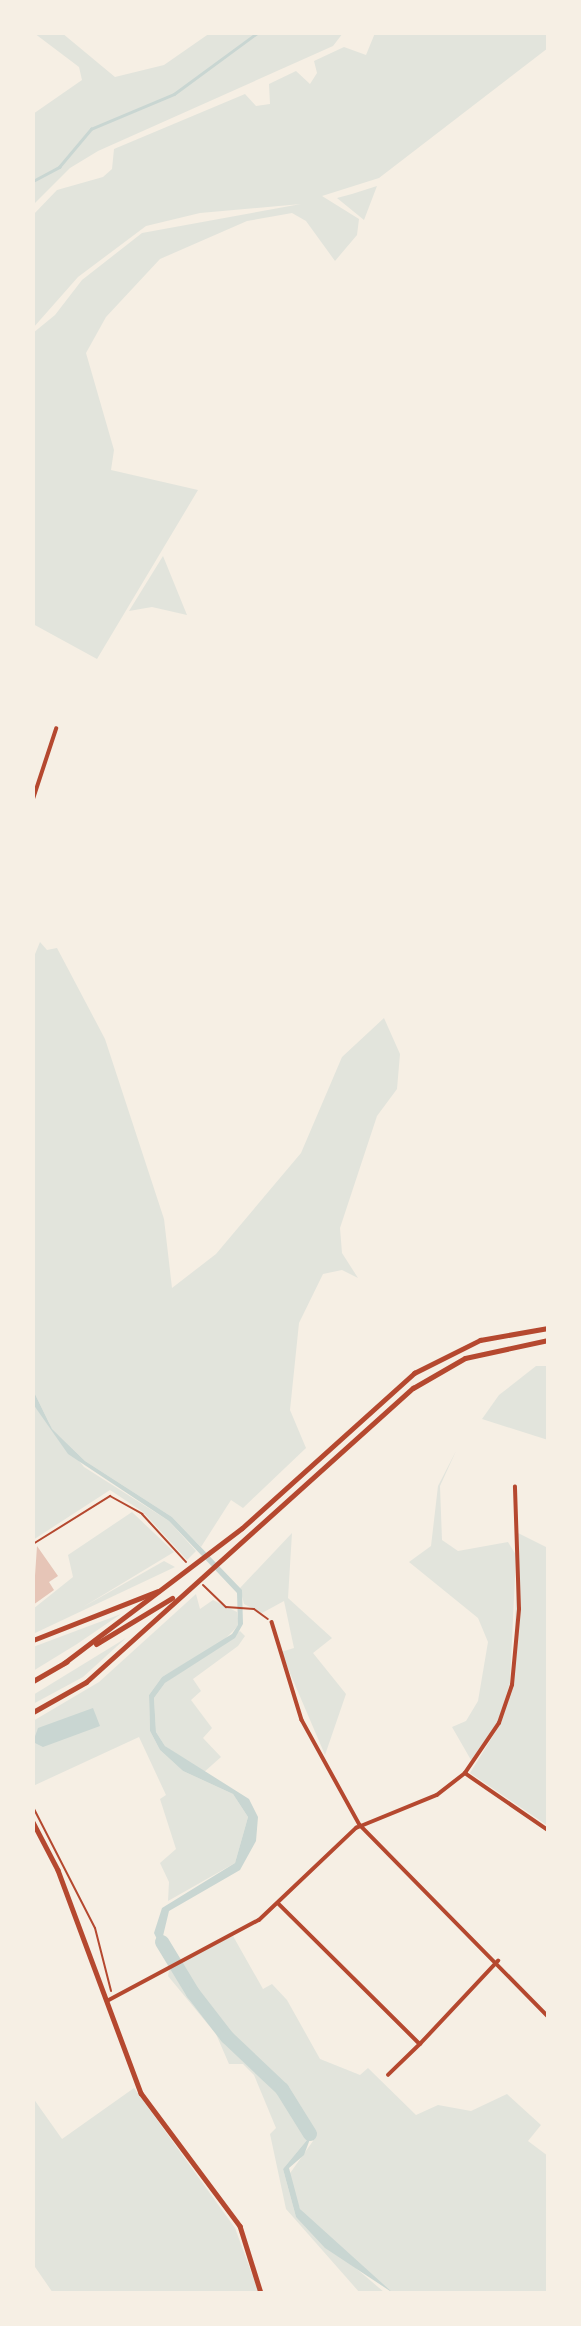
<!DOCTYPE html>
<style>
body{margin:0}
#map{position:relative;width:581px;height:2326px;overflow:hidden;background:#f6efe4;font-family:"Roboto Condensed",sans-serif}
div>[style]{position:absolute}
.green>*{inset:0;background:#e2e4dc}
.water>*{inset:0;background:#c9d6d2}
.stream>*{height:2.5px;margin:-1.25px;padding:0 1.25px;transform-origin:1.25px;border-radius:1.25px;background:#c9d6d2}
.river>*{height:14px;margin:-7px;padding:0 7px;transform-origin:7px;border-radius:7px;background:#c9d6d2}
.building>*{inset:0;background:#e6c5b7}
.path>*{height:2px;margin:-1px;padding:0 1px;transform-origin:1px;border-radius:1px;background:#b5482f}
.minor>*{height:3.5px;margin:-1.75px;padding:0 1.75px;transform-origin:1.75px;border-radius:1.75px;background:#b5482f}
.secondary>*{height:4.5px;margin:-2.25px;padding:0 2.25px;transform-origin:2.25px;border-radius:2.25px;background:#b5482f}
.trunk>*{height:5px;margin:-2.5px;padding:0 2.5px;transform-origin:2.5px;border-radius:2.5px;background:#b5482f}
span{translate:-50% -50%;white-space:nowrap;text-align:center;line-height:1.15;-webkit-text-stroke:7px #f6efe4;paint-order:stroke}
.frame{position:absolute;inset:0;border:35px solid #f6efe4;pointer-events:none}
</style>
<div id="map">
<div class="green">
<div style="clip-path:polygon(34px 33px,62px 33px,115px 77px,164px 65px,210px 33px,343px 33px,333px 46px,98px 151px,70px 168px,33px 205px,33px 114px,82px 80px,79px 67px)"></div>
<div style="clip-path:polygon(375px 33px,548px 33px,548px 48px,379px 178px,322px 196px,359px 219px,357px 235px,335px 261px,306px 221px,292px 213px,247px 221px,160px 259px,106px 317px,86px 353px,114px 450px,111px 470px,198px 490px,97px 659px,33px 624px,33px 333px,55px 315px,82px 280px,142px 233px,301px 204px,200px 213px,146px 226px,78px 277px,33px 328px,33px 215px,57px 190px,103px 177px,112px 169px,114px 149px,245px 94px,256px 106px,270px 104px,269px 84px,296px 71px,310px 84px,317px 73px,314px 61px,344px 47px,366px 55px)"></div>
<div style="clip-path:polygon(377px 186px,364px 220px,337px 198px,352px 194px)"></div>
<div style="clip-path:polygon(163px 556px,187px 615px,152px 607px,129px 611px)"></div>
<div style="clip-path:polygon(40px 942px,47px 950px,57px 948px,105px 1039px,164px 1219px,172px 1288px,216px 1254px,301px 1153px,342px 1057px,384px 1018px,400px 1054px,397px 1089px,377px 1116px,340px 1228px,342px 1253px,358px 1278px,342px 1270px,323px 1274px,299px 1323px,290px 1410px,306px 1448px,243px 1508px,231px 1500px,201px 1547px,172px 1517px,85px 1461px,52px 1429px,33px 1390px,33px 959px)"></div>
<div style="clip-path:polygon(536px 1366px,548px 1366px,548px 1440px,482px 1419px,499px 1395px)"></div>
<div style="clip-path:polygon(33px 1404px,84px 1467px,169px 1521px,196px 1551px,187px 1560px,143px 1512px,110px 1490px,33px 1540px)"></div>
<div style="clip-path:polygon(456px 1451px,440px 1486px,442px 1540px,458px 1551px,508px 1542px,516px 1555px,510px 1683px,498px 1722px,471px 1760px,452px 1727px,466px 1721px,478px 1701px,488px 1642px,478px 1618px,409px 1562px,431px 1546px,438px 1486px)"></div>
<div style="clip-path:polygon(132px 1512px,174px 1552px,83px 1607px,164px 1561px,175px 1567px,33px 1634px,33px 1609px,73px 1577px,68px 1555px)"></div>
<div style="clip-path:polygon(292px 1533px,288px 1598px,332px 1638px,313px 1653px,346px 1694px,325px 1755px,281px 1652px,294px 1648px,284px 1601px,262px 1613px,244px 1604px,240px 1588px)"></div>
<div style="clip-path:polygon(518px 1533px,548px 1548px,548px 1826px,470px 1773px,501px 1723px,513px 1685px)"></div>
<div style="clip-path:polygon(196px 1594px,200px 1609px,213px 1600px,237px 1612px,239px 1625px,222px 1642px,162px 1677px,149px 1695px,150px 1731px,160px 1750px,183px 1771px,233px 1794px,248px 1817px,235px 1863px,168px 1901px,169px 1882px,160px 1863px,176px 1849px,160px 1799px,166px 1795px,139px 1737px,33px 1786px,33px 1721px,99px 1682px)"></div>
<div style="clip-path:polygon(121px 1614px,77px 1644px,33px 1671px,33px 1647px)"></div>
<div style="clip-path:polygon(240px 1631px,245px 1636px,238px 1646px,193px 1679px,201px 1691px,191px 1700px,212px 1728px,203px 1738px,221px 1757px,203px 1773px,165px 1746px,156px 1732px,154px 1698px,165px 1683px)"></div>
<div style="clip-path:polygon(126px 1638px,83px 1677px,33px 1704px,33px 1695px)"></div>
<div style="clip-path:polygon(233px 1936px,263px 1989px,272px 1984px,287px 2000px,320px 2059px,360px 2075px,368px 2068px,416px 2115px,438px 2105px,471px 2111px,507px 2094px,541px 2125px,528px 2141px,548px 2156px,548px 2293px,393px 2293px,320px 2233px,300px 2209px,288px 2176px,313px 2141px,306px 2121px,260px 2063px,227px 2037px,174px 1963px)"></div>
<div style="clip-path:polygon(170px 1966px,208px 2019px,273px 2083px,308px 2130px,307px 2140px,283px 2169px,296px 2217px,385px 2293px,360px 2293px,286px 2209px,270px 2134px,276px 2128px,254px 2075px,243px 2064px,229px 2064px,216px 2034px,168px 1976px)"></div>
<div style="clip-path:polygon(134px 2088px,235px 2228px,259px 2293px,53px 2293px,33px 2264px,33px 2098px,62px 2139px)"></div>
</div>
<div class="water">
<div style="clip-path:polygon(33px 1390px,52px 1429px,85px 1461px,172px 1517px,242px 1590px,243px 1624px,235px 1638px,165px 1683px,154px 1698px,156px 1732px,165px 1746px,249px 1799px,258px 1817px,256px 1841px,240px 1870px,169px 1911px,163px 1936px,176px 1955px,167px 1960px,154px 1933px,162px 1908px,235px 1863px,248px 1817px,233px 1794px,183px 1771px,160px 1750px,150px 1731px,149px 1695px,162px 1677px,232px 1634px,238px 1625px,237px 1593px,169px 1521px,68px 1454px,33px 1404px)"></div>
<div style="clip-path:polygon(93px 1708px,100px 1726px,43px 1747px,33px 1742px,38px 1728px)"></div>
<div style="clip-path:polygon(174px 1963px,227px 2037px,260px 2063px,313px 2131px,304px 2155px,289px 2168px,300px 2209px,393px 2293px,325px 2248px,296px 2217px,283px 2169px,307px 2140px,307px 2130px,273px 2083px,208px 2019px)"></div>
</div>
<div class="stream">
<div style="left:33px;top:181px;width:30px;rotate:-28deg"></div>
<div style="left:59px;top:167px;width:50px;rotate:-49.9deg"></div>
<div style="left:91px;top:129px;width:90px;rotate:-22.9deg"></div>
<div style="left:174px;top:94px;width:103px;rotate:-36.3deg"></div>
</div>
<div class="river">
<div style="left:162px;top:1942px;width:60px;rotate:58.7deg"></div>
<div style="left:193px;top:1993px;width:56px;rotate:52.3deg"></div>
<div style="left:227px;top:2037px;width:76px;rotate:43.4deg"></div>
<div style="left:282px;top:2089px;width:53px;rotate:58.1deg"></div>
</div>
<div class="building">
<div style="clip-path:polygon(37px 1546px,58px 1576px,49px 1582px,54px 1590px,33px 1605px)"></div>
</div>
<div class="path">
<div style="left:33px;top:1544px;width:91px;rotate:-31.9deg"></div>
<div style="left:110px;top:1496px;width:37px;rotate:29deg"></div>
<div style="left:142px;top:1514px;width:65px;rotate:47.5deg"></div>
<div style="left:203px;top:1585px;width:32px;rotate:44deg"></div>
<div style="left:226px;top:1607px;width:28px;rotate:4deg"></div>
<div style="left:254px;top:1609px;width:17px;rotate:36deg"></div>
<div style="left:33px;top:1807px;width:136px;rotate:62.9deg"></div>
<div style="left:95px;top:1928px;width:65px;rotate:75.7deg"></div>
</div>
<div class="minor">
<div style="left:33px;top:799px;width:74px;rotate:-71.8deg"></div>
<div style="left:33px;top:821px;width:58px;rotate:90deg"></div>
<div style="left:272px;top:1622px;width:102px;rotate:73deg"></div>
<div style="left:302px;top:1720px;width:120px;rotate:61.1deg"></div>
<div style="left:360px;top:1825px;width:268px;rotate:45.5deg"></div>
<div style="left:465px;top:1773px;width:101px;rotate:34.5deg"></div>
<div style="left:278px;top:1903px;width:200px;rotate:44.8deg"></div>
<div style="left:420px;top:2044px;width:114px;rotate:-46.8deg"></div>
<div style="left:107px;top:2001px;width:172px;rotate:-28.1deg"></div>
<div style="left:259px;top:1920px;width:134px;rotate:-43.5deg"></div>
<div style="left:356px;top:1828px;width:87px;rotate:-22.2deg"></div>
<div style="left:437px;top:1795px;width:36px;rotate:-38deg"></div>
<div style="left:465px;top:1773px;width:60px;rotate:-55.8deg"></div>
<div style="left:499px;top:1723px;width:40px;rotate:-71.1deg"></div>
<div style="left:512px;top:1685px;width:76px;rotate:-84.7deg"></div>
<div style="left:519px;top:1609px;width:122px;rotate:-91.9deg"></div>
<div style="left:388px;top:2075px;width:45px;rotate:-44.1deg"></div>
</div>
<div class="secondary">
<div style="left:33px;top:1822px;width:54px;rotate:62.5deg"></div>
<div style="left:58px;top:1870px;width:238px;rotate:69.6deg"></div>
<div style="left:141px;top:2093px;width:166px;rotate:53.3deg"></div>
<div style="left:240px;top:2226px;width:70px;rotate:72.6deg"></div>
</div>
<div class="trunk">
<div style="left:33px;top:1640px;width:134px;rotate:-21.4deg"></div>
<div style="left:96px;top:1644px;width:89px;rotate:-31.2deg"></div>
<div style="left:64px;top:1663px;width:223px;rotate:-37.2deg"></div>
<div style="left:242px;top:1528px;width:232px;rotate:-42deg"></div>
<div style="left:414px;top:1373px;width:74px;rotate:-26.6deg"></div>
<div style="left:480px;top:1340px;width:69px;rotate:-10deg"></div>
<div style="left:33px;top:1681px;width:39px;rotate:-30deg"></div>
<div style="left:33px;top:1712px;width:61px;rotate:-29.5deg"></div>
<div style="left:86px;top:1682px;width:440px;rotate:-42deg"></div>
<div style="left:413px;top:1388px;width:60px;rotate:-30deg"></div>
<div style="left:465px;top:1358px;width:85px;rotate:-12.2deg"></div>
</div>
<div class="frame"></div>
</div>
